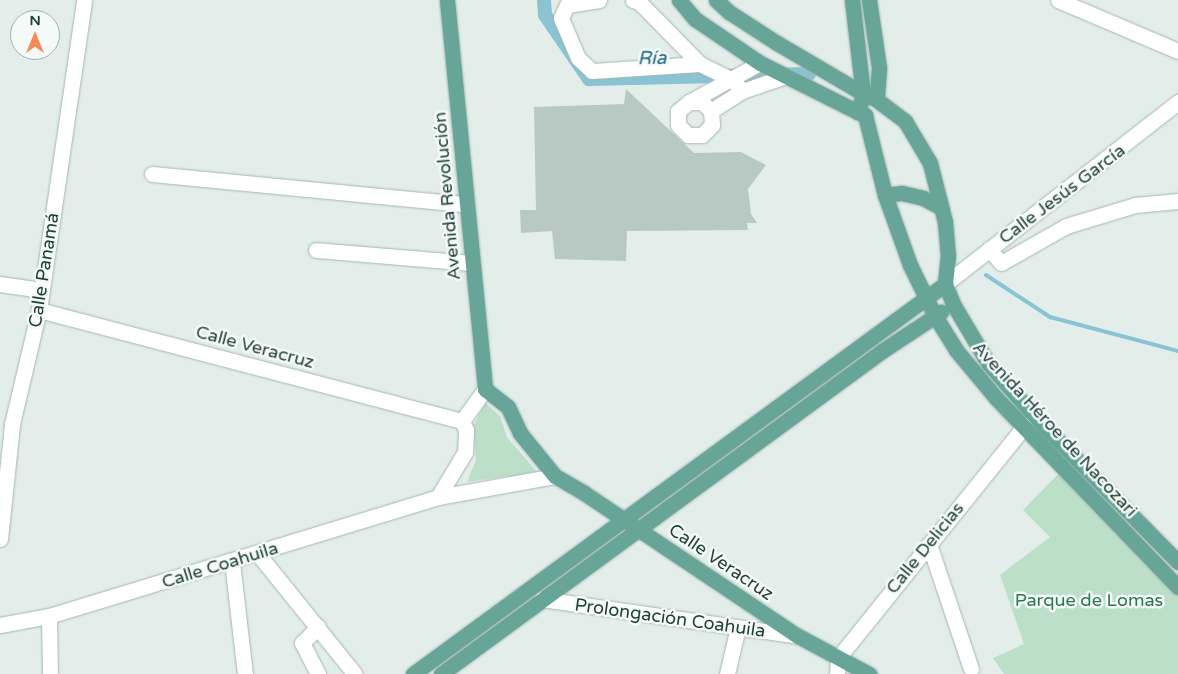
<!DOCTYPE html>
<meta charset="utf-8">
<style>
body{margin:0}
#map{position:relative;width:1178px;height:674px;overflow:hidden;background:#e3eeea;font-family:"Varela Round",sans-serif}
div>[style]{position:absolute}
.green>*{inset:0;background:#bcdfc8}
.stream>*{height:4px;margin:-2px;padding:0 2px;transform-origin:2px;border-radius:2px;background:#8ac3d4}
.canal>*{height:14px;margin:-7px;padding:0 7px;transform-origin:7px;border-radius:7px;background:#8ac3d4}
.building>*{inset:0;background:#b8c9c3}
.roads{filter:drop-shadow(0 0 1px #a5b6b2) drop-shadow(0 0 1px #a5b6b2)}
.minor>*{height:15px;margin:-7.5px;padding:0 7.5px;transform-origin:7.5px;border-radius:7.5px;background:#fff}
.major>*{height:15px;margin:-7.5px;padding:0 7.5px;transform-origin:7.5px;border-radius:7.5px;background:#67a599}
span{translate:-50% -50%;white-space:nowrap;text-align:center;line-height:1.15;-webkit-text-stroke:5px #f4faf7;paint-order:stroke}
.street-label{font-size:18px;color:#22403a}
.park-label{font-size:18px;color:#2b784e}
.water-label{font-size:19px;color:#1a667e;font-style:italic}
.north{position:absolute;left:10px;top:10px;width:50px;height:50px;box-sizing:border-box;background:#f4faf7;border:1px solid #a0b0ab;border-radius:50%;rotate:0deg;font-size:14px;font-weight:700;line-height:20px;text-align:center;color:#22403a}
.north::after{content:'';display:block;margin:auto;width:18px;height:22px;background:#f68b59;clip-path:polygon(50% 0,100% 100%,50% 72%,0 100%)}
</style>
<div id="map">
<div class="green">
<div style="clip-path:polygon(485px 403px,500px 416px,507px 437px,537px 472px,467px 482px,476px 460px,473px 426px)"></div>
<div style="clip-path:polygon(1064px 468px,1178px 587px,1178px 674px,1004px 674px,993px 658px,1024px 644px,1000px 575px,1050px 537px,1023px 510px)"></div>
</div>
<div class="stream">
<div style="left:986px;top:275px;width:77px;rotate:33.3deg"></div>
<div style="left:1050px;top:317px;width:132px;rotate:14.9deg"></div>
</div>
<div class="canal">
<div style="left:544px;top:0;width:15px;rotate:86deg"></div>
<div style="left:545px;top:15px;width:78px;rotate:55.5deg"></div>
<div style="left:589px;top:79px;width:220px;rotate:-1.3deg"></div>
</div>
<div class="building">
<div style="clip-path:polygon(626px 89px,694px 153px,741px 152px,766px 165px,748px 189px,751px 214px,757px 223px,747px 223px,748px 230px,627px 231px,626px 261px,555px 259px,552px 231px,521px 233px,520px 210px,536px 210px,534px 107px,624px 104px)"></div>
</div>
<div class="roads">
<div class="minor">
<div style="left:599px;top:0;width:32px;rotate:171deg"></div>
<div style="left:567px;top:5px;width:14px;rotate:115deg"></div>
<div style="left:561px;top:18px;width:43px;rotate:67deg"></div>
<div style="left:578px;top:58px;width:19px;rotate:43deg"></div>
<div style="left:592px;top:71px;width:108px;rotate:-3.7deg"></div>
<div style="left:633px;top:0;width:6px;rotate:18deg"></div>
<div style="left:639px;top:2px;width:87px;rotate:45.5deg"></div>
<div style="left:700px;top:64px;width:37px;rotate:26deg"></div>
<div style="left:733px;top:80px;width:14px;rotate:51deg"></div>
<div style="left:1058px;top:0;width:130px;rotate:23deg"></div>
<div style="left:689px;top:102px;width:13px"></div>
<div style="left:702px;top:102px;width:13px;rotate:45deg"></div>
<div style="left:711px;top:111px;width:14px;rotate:86deg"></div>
<div style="left:712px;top:125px;width:14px;rotate:135deg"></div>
<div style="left:702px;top:135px;width:14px;rotate:180deg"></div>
<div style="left:688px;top:135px;width:14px;rotate:-135deg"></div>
<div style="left:678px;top:125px;width:14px;rotate:-90deg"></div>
<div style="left:678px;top:111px;width:14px;rotate:-39deg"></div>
<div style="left:689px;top:102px;width:81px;rotate:-28.8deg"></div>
<div style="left:711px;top:111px;width:37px;rotate:-33deg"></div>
<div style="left:742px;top:91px;width:46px;rotate:-18.8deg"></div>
<div style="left:152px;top:174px;width:315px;rotate:5.5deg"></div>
<div style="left:989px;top:249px;width:18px;rotate:49deg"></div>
<div style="left:1001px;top:263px;width:75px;rotate:-29.6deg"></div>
<div style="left:1066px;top:226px;width:72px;rotate:-16.9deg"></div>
<div style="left:1135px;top:205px;width:43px;rotate:-5.3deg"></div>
<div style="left:316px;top:250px;width:157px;rotate:4.8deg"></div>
<div style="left:0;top:284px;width:42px;rotate:8.1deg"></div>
<div style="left:945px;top:284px;width:296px;rotate:-38deg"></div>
<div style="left:39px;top:310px;width:437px;rotate:14.7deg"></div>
<div style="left:462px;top:421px;width:39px;rotate:-54deg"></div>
<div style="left:438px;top:497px;width:52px;rotate:-59deg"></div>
<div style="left:465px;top:452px;width:22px;rotate:-87deg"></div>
<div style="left:466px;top:430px;width:10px;rotate:-114deg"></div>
<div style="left:0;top:539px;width:116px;rotate:-84deg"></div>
<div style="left:12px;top:424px;width:117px;rotate:-76.7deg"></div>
<div style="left:39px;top:310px;width:313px;rotate:-81.7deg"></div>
<div style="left:929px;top:544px;width:132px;rotate:71.4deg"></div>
<div style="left:258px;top:554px;width:154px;rotate:51.1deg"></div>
<div style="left:232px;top:562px;width:113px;rotate:83.4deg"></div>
<div style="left:542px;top:599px;width:259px;rotate:8.2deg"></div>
<div style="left:49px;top:616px;width:58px;rotate:89deg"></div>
<div style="left:0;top:625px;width:50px;rotate:-10.4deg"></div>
<div style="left:49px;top:616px;width:407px;rotate:-17deg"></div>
<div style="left:438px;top:497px;width:119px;rotate:-10.2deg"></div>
<div style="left:318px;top:674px;width:35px;rotate:-117deg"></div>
<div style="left:302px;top:643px;width:23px;rotate:-45deg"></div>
<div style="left:727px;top:674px;width:48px;rotate:-76.8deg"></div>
<div style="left:837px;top:674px;width:16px;rotate:-86deg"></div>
<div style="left:838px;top:658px;width:297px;rotate:-51.2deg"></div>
<div style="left:1024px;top:427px;width:13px;rotate:-23deg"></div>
</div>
<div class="major">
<div style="left:447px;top:0;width:391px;rotate:84.4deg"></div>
<div style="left:485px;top:389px;width:29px;rotate:38deg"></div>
<div style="left:508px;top:407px;width:29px;rotate:65deg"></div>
<div style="left:520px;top:433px;width:55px;rotate:50.9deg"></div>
<div style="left:555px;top:476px;width:34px;rotate:30deg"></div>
<div style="left:584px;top:493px;width:257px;rotate:33.8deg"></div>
<div style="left:798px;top:636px;width:81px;rotate:28.2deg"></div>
<div style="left:679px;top:0;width:25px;rotate:50deg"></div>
<div style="left:695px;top:19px;width:78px;rotate:34.1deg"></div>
<div style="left:760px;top:63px;width:110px;rotate:26.6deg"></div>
<div style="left:716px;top:0;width:18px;rotate:43deg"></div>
<div style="left:729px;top:12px;width:57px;rotate:32.9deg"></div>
<div style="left:777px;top:43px;width:107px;rotate:30.4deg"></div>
<div style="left:852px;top:0;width:95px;rotate:83.3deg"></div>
<div style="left:863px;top:94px;width:19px;rotate:106deg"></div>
<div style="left:858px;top:112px;width:8px;rotate:23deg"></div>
<div style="left:865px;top:115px;width:82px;rotate:76deg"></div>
<div style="left:885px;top:195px;width:74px;rotate:70.3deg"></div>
<div style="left:910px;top:265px;width:57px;rotate:63.9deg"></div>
<div style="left:935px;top:316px;width:40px;rotate:58deg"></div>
<div style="left:956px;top:350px;width:62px;rotate:50.2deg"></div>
<div style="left:996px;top:398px;width:262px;rotate:46.1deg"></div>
<div style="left:869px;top:0;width:69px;rotate:81.6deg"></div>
<div style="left:879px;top:68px;width:32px;rotate:94deg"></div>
<div style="left:877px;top:100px;width:35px;rotate:37deg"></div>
<div style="left:905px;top:121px;width:49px;rotate:59.2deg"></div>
<div style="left:930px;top:163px;width:61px;rotate:75.7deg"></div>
<div style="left:945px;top:222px;width:33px;rotate:85deg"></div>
<div style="left:948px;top:255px;width:29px;rotate:96deg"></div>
<div style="left:945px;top:284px;width:22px;rotate:68deg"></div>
<div style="left:953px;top:304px;width:69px;rotate:59.3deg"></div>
<div style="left:988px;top:363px;width:77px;rotate:48.7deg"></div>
<div style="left:1039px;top:421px;width:198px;rotate:45.4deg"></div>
<div style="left:885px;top:195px;width:17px;rotate:-7deg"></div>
<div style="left:902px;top:193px;width:22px;rotate:13deg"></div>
<div style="left:923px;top:198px;width:21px;rotate:28deg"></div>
<div style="left:413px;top:674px;width:660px;rotate:-36.24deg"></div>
<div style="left:441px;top:674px;width:547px;rotate:-36.22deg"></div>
<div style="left:882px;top:351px;width:71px;rotate:-33.5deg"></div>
</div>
</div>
<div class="street-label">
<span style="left:1062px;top:194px;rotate:-37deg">Calle Jesús García</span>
<span style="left:447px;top:196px;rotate:-95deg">Avenida Revolución</span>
<span style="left:44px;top:270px;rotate:-81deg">Calle Panamá</span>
<span style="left:255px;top:347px;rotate:15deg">Calle Veracruz</span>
<span style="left:1055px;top:429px;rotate:47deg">Avenida Héroe de Nacozari</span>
<span style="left:925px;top:548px;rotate:-51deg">Calle Delicias</span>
<span style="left:721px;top:562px;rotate:34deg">Calle Veracruz</span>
<span style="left:220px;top:565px;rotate:-17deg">Calle Coahuila</span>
<span style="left:670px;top:618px;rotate:8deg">Prolongación Coahuila</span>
</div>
<div class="park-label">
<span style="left:1089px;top:600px">Parque de Lomas</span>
</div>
<div class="water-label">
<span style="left:652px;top:59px;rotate:-1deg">Ría</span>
</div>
<div class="north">N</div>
</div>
